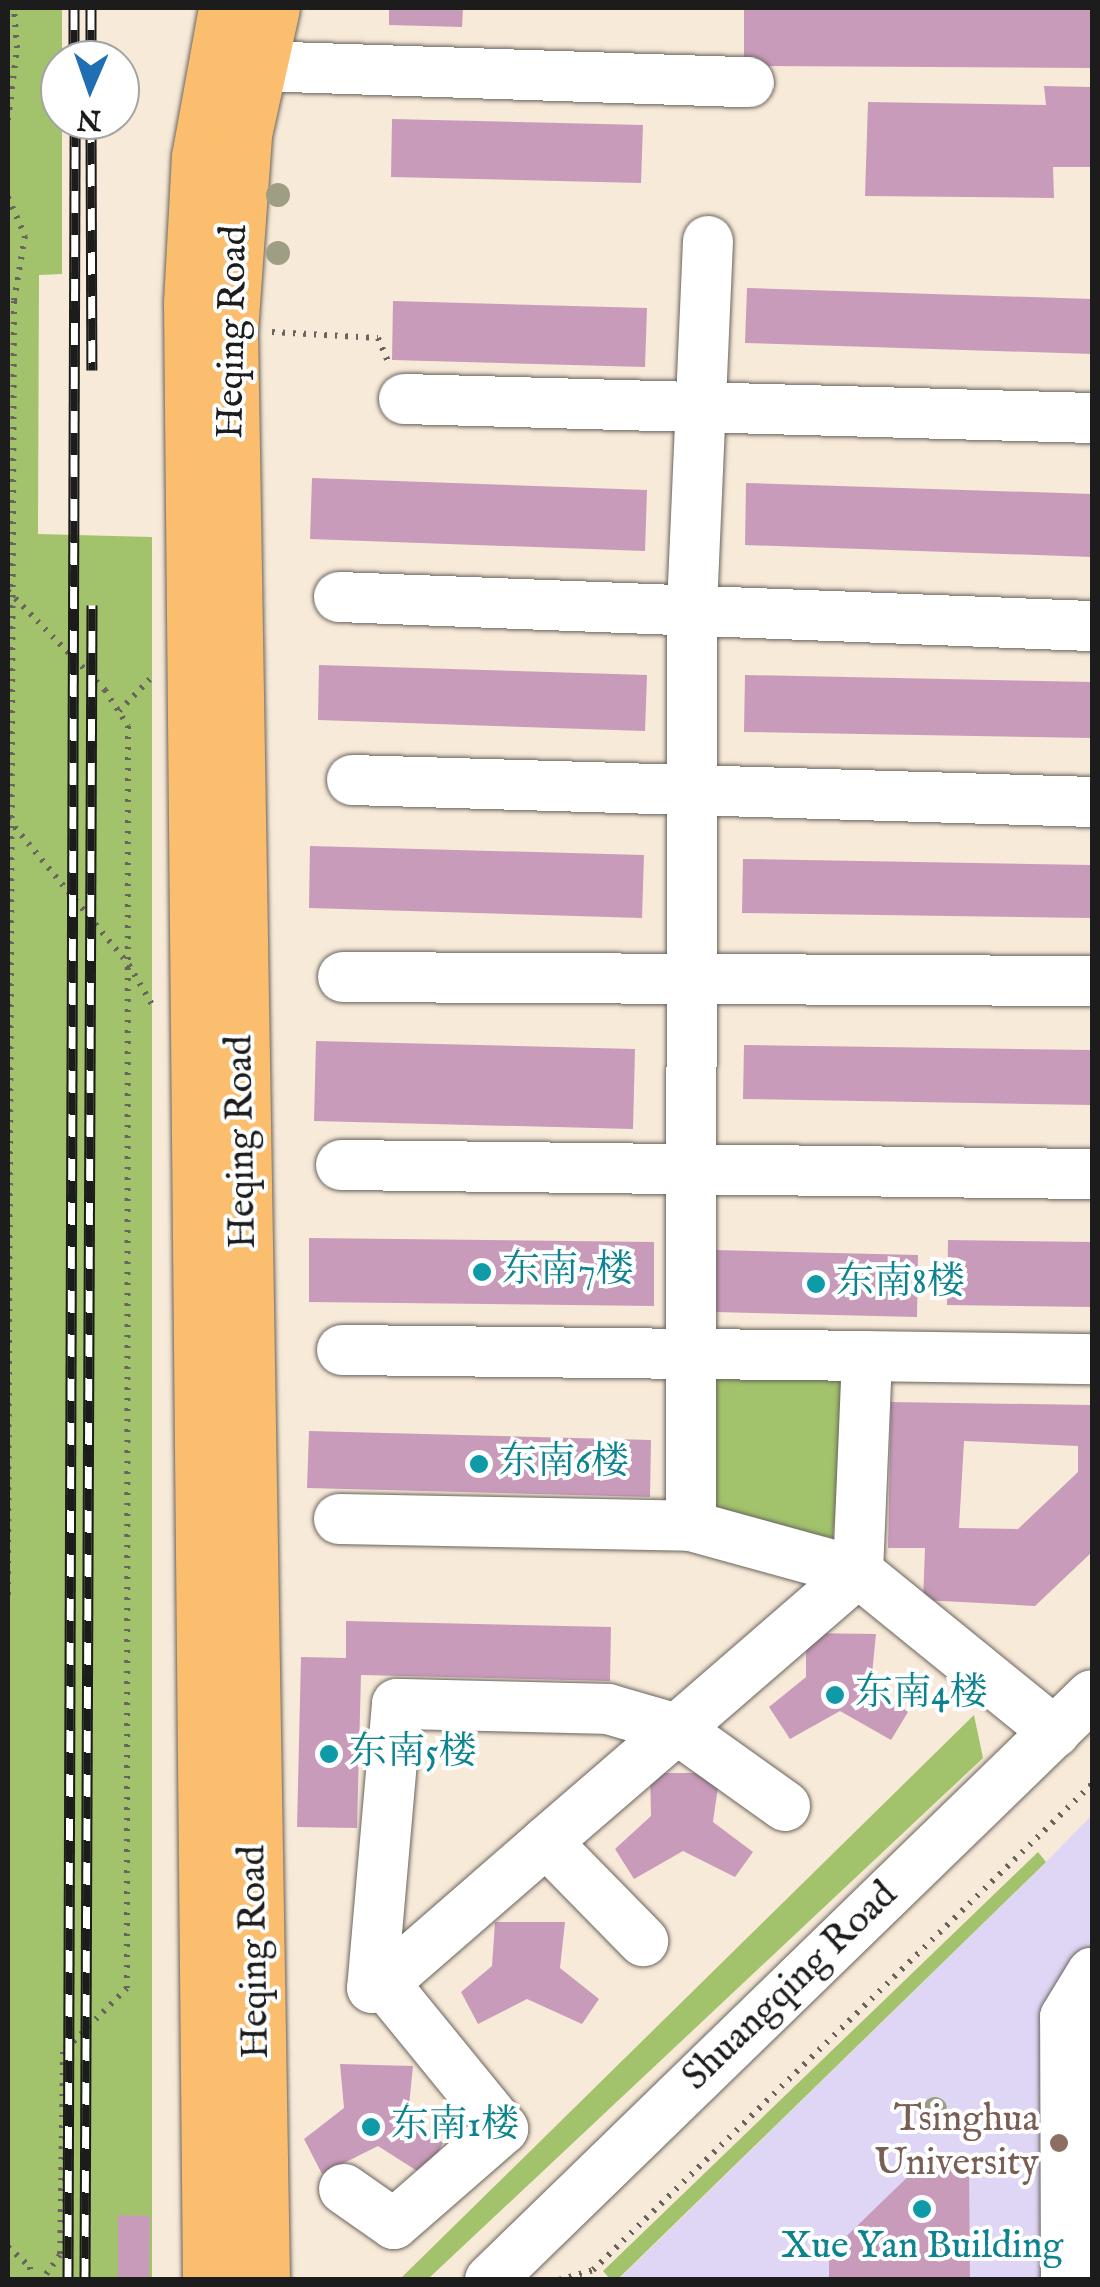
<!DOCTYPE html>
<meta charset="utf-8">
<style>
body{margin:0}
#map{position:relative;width:1100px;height:2287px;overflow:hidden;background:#f8ead8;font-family:"IM FELL English","Noto Serif SC",serif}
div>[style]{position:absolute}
.built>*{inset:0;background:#dfd5f5}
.green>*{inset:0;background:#a2c36b}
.building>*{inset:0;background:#c99bbb}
.path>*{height:6px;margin-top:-3px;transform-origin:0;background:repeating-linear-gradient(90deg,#69645e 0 2.5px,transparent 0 10.5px)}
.roads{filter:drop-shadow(0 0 2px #69645e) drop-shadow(0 0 2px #69645e)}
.minor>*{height:50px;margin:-25px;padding:0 25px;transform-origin:25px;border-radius:25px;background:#fff}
.major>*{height:55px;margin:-27.5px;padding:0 27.5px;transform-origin:27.5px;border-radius:27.5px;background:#fabe6e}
.rail>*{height:11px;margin-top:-5.5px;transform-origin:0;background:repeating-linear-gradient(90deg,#fff 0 22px,#1c1c1c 0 44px);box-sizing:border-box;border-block:2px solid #1c1c1c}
.trees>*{width:24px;height:24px;margin:-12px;border-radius:50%;background:#9d9e82}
.dots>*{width:28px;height:28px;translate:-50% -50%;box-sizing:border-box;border:5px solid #fff;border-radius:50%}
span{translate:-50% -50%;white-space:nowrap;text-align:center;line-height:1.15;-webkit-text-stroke:8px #fff;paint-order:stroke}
.street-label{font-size:38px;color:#1c1c1c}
.culture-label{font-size:38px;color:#0d838f}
.left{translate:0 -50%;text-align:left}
.education-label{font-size:38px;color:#785e54}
.right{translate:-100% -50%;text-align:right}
.frame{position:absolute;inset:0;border:10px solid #1c1c1c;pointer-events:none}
.north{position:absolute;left:40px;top:40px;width:100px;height:100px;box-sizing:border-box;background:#fff;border:2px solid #a4a4a4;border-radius:50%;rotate:182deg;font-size:28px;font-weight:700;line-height:40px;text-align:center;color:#1c1c1c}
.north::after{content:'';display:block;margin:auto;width:35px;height:45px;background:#1f6fb2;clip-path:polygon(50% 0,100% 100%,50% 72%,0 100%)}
</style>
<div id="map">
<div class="built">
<div style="clip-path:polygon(1092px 1815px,1092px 2279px,618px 2280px,1046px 1862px)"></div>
</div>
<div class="green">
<div style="clip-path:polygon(8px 8px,62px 8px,62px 274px,39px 275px,38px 534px,152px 537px,152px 2279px,8px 2280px)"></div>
<div style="clip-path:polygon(709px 1369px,847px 1370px,833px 1538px,715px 1512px)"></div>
<div style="clip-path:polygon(974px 1715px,983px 1758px,428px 2279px,400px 2279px)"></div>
<div style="clip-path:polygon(1038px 1852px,1046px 1862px,618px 2279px,610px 2279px,603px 2271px)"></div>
</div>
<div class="building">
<div style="clip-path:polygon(389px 8px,463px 8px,462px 27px,389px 25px)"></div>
<div style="clip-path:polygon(744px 8px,1092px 8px,1092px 68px,744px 66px)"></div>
<div style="clip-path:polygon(1044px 86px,1092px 87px,1092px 167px,1053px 167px,1054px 198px,865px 196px,868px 102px,1046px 105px)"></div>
<div style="clip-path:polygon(392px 119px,643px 125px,641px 183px,391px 177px)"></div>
<div style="clip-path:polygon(747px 288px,1092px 299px,1092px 354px,745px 343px)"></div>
<div style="clip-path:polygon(393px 301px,647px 308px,645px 367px,392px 360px)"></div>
<div style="clip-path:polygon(312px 478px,647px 490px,645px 551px,310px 539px)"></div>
<div style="clip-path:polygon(746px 483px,1092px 494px,1092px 557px,745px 545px)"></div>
<div style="clip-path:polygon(319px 665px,647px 675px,645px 731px,318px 720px)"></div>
<div style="clip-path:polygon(745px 675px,1092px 682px,1092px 738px,744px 732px)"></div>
<div style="clip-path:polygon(310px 846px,644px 855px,642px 918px,309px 908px)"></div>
<div style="clip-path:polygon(743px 859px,1092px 865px,1092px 918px,742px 913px)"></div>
<div style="clip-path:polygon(316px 1041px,635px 1049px,633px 1129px,314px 1121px)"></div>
<div style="clip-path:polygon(744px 1045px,1092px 1050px,1092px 1105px,743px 1099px)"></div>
<div style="clip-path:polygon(309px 1238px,654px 1242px,654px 1306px,309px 1302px)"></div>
<div style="clip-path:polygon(948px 1240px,1092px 1242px,1092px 1307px,947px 1305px)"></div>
<div style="clip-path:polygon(716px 1250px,918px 1255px,917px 1317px,715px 1312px)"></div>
<div style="clip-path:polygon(evenodd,891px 1402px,1092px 1405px,1092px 1552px,1035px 1606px,923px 1600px,925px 1548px,888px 1548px,891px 1402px,964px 1441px,1078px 1446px,1078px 1472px,1018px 1529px,959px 1528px,964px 1441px)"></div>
<div style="clip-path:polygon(309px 1431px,651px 1440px,650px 1497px,307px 1488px)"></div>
<div style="clip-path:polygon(346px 1621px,611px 1627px,610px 1681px,361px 1675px,357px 1828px,297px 1827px,301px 1657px,346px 1658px)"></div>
<div style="clip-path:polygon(806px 1633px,876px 1634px,871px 1684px,908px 1712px,891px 1740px,840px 1711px,790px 1739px,769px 1707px,806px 1677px)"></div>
<div style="clip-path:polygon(650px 1773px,720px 1773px,713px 1822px,753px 1852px,735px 1877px,683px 1851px,634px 1879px,615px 1849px,651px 1816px)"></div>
<div style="clip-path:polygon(495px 1922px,565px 1922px,560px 1968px,599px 1999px,582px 2024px,527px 1999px,478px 2024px,461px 1992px,492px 1966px)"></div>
<div style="clip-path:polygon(340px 2064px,413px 2066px,408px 2115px,443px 2143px,425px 2176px,378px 2146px,322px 2174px,304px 2139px,344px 2108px)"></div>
<div style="clip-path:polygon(921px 2164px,969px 2164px,970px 2280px,829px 2280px,829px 2253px)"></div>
<div style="clip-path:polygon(118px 2215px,150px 2216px,149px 2280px,118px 2280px)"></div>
</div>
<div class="path">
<div style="left:8px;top:120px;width:73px;rotate:-82.9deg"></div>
<div style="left:17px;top:48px;width:40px;rotate:-94.3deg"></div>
<div style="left:8px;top:197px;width:43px;rotate:66.4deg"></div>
<div style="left:25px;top:236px;width:66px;rotate:99.6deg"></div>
<div style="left:14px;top:301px;width:1295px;rotate:90.27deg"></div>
<div style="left:272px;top:332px;width:106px;rotate:3.2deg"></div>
<div style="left:378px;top:338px;width:25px;rotate:67deg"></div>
<div style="left:8px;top:591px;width:139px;rotate:45.6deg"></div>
<div style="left:105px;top:690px;width:43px;rotate:57.4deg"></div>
<div style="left:128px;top:726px;width:1262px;rotate:90.05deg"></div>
<div style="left:127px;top:1988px;width:91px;rotate:135deg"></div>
<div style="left:63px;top:2052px;width:203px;rotate:90.8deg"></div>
<div style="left:60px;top:2255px;width:31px;rotate:126deg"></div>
<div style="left:119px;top:711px;width:45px;rotate:-45.9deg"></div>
<div style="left:8px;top:819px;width:190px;rotate:50.3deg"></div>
<div style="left:129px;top:965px;width:50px;rotate:59.8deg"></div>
<div style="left:8px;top:2247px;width:30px;rotate:42deg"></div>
<div style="left:30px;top:2267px;width:13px;rotate:86deg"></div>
<div style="left:559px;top:2280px;width:35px;rotate:-16deg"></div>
<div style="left:593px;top:2270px;width:697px;rotate:-44.24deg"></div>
</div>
<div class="roads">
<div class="minor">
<div style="left:257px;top:66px;width:492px;rotate:1.9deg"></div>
<div style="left:708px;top:241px;width:369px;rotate:92.5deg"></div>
<div style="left:692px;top:610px;width:916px;rotate:90.06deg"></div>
<div style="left:691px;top:1526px;width:173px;rotate:15.4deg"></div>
<div style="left:858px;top:1572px;width:254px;rotate:39.1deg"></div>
<div style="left:404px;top:399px;width:688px;rotate:1.58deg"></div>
<div style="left:339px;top:597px;width:754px;rotate:2.21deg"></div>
<div style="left:352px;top:780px;width:740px;rotate:1.7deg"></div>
<div style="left:343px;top:977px;width:749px;rotate:0.31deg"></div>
<div style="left:341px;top:1165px;width:751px;rotate:0.69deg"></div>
<div style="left:342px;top:1350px;width:525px;rotate:0.65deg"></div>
<div style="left:339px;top:1519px;width:352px;rotate:1.1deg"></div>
<div style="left:785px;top:1806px;width:133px;rotate:-144.5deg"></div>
<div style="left:677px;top:1729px;width:72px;rotate:-163.8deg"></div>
<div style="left:608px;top:1709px;width:211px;rotate:-178.6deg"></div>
<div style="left:397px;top:1704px;width:285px;rotate:95deg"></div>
<div style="left:372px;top:1988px;width:13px;rotate:-23deg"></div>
<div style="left:384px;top:1983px;width:215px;rotate:-41deg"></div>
<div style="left:546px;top:1842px;width:173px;rotate:-40.8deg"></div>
<div style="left:677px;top:1729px;width:240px;rotate:-40.9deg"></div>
<div style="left:858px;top:1572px;width:216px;rotate:-87.6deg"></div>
<div style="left:867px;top:1356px;width:225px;rotate:0.8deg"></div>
<div style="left:546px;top:1842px;width:139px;rotate:45.6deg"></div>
<div style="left:344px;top:2189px;width:61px;rotate:35deg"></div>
<div style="left:394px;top:2224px;width:145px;rotate:-41.1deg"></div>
<div style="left:503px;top:2129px;width:188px;rotate:-129.2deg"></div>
<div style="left:490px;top:2280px;width:839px;rotate:-44.18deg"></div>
<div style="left:1066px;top:2280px;width:263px;rotate:-90.2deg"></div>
<div style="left:1065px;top:2017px;width:52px;rotate:-58.5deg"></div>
</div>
<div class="major">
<div style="left:210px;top:2280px;width:1977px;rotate:-90.55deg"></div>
<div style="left:191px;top:303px;width:146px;rotate:-86.9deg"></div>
<div style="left:199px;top:157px;width:151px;rotate:-79.7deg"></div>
<div style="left:262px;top:2280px;width:1949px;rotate:-90.94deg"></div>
<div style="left:230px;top:331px;width:197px;rotate:-85.9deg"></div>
<div style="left:244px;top:134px;width:129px;rotate:-77.5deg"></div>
</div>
</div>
<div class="rail">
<div style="left:74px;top:8px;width:52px;rotate:90deg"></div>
<div style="left:91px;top:8px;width:52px;rotate:90deg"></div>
<div style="left:91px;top:120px;width:250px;rotate:89.8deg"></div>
<div style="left:68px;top:2280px;width:2160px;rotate:-89.81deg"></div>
<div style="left:85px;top:2280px;width:1675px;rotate:-89.76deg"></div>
</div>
<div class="trees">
<div style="left:278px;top:195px"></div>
<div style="left:278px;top:253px"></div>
<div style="left:935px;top:2109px"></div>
</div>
<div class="dots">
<div style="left:482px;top:1272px;background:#0f9aa8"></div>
<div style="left:816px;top:1284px;background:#0f9aa8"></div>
<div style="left:479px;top:1464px;background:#0f9aa8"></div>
<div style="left:835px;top:1695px;background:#0f9aa8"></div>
<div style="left:329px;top:1754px;background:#0f9aa8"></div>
<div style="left:371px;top:2127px;background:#0f9aa8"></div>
<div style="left:1059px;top:2143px;background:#8d6e63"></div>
<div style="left:922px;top:2209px;background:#0f9aa8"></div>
</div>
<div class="street-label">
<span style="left:234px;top:332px;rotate:-89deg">Heqing Road</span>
<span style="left:243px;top:1142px;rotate:-91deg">Heqing Road</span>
<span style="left:256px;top:1952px;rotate:-91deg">Heqing Road</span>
<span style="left:791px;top:1987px;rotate:-44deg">Shuangqing Road</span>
</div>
<div class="culture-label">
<span class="left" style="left:502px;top:1272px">东南7楼</span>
<span class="left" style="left:836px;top:1284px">东南8楼</span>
<span class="left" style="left:499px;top:1464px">东南6楼</span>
<span class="left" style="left:855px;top:1695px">东南4楼</span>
<span class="left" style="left:349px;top:1754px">东南5楼</span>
<span class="left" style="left:391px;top:2127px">东南1楼</span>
<span style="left:922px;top:2248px">Xue Yan Building</span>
</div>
<div class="education-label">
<span class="right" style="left:1039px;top:2143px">Tsinghua<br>University</span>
</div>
<div class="frame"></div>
<div class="north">N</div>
</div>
